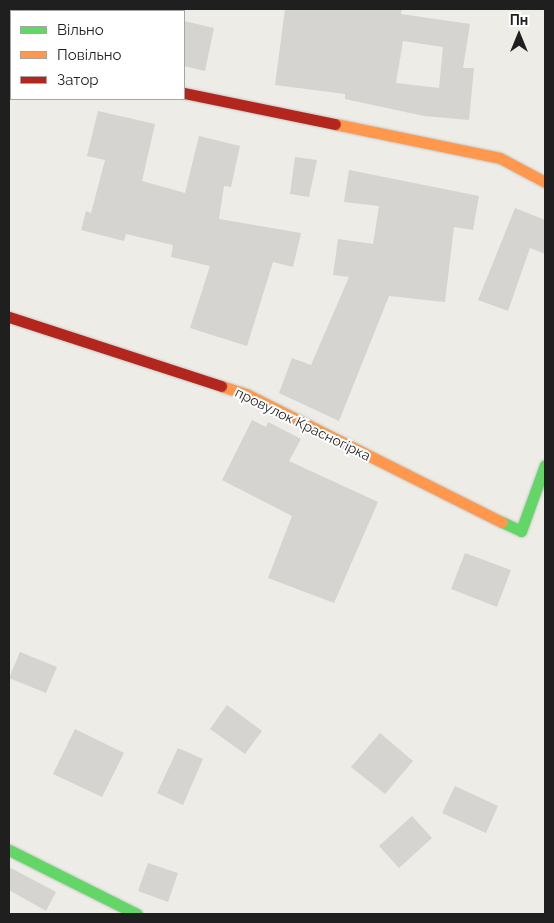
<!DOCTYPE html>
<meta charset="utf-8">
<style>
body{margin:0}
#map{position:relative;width:554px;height:923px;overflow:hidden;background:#edece7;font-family:Raleway,sans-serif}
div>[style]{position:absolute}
.building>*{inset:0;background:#d5d4d0}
.roads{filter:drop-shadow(0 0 1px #c6c6c3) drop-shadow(0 0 1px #c6c6c3)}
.lane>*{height:12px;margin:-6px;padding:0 6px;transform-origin:6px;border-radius:6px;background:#fcfcfb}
.street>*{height:25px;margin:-12.5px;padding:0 12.5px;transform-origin:12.5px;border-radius:12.5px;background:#fcfcfb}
.fast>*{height:11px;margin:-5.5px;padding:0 5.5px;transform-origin:5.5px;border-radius:5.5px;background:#63d668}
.slow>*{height:11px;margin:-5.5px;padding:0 5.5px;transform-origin:5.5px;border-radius:5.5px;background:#ff974d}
.jam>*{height:11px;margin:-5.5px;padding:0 5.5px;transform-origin:5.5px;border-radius:5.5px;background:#b3261e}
span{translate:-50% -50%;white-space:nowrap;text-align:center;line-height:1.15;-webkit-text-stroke:4px #fff;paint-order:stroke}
.street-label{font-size:14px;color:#1f1f1f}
.frame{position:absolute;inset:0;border:10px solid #1f1f1f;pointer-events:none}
.legend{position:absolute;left:10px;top:10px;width:175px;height:90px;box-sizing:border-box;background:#fff;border:1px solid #a5a5a5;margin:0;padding:6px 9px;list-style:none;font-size:15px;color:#1f1f1f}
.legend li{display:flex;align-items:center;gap:10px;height:25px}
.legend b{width:25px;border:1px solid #a5a5a5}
.north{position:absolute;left:494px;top:10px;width:50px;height:50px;-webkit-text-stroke:4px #fff;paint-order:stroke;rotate:0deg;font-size:14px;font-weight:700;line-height:20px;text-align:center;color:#1f1f1f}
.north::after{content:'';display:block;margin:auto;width:18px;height:22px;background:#1f1f1f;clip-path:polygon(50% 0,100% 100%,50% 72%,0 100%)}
</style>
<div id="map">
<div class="building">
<div style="clip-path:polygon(evenodd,285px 9px,402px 9px,401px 14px,470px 24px,463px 68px,474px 68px,469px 120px,424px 116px,345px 99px,345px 94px,275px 85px,285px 9px,403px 41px,443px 47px,439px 88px,396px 83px,403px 41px)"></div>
<div style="clip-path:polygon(184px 21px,214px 28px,205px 71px,184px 66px)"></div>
<div style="clip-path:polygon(98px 111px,155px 124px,142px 181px,185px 193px,199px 136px,240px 146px,231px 187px,224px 186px,219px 219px,301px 233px,293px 267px,273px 262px,247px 346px,190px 328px,210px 266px,171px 257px,173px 245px,126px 234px,124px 241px,81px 230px,86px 211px,91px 213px,105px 160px,87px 156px)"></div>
<div style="clip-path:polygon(295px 157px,317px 160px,309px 197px,290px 194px)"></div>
<div style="clip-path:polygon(349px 170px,479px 196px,473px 230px,454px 227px,445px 302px,389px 296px,339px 421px,279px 393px,292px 358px,311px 365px,349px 277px,333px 275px,338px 239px,373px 244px,379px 206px,344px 202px)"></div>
<div style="clip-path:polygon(515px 208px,545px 220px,545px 254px,530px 248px,508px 311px,478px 300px)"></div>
<div style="clip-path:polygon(252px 420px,266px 427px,268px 422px,301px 439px,289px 461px,378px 502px,334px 603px,268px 578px,292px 516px,222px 480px)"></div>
<div style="clip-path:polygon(465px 553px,511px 570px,497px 607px,451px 589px)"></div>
<div style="clip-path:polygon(20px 652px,57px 667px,46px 693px,9px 678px)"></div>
<div style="clip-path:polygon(227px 705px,262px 731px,245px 754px,210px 729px)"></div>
<div style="clip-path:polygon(75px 729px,124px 753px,102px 797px,53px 774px)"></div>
<div style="clip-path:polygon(380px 733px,413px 761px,385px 794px,351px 767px)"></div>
<div style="clip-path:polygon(178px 748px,203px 759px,183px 805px,157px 793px)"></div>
<div style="clip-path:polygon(455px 786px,498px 806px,486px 833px,442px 813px)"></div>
<div style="clip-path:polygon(412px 816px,432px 838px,399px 868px,379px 846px)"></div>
<div style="clip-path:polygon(148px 863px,178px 873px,168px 902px,138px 891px)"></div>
<div style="clip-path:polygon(9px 867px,56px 892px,46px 911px,9px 890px)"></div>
</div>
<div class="roads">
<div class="lane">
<div style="left:9px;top:62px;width:2px;rotate:-27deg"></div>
</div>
<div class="street">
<div style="left:77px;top:9px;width:2px;rotate:90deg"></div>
</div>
<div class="fast">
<div style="left:502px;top:522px;width:21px;rotate:25deg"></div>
<div style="left:521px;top:531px;width:70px;rotate:-70deg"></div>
<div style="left:9px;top:850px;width:143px;rotate:26.6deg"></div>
</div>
<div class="slow">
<div style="left:335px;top:124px;width:168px;rotate:11.6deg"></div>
<div style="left:500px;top:158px;width:51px;rotate:28.1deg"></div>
<div style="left:221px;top:386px;width:26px;rotate:18deg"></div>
<div style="left:246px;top:394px;width:286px;rotate:26.6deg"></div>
</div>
<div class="jam">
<div style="left:184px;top:93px;width:154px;rotate:11.6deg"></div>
<div style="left:9px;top:317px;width:223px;rotate:18deg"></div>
</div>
</div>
<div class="street-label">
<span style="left:303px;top:424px;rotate:26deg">провулок Красногірка</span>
</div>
<div class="frame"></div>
<ul class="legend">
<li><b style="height:6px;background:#63d668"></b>Вільно</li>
<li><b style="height:6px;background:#ff974d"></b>Повільно</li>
<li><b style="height:6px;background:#b3261e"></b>Затор</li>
</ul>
<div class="north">Пн</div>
</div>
